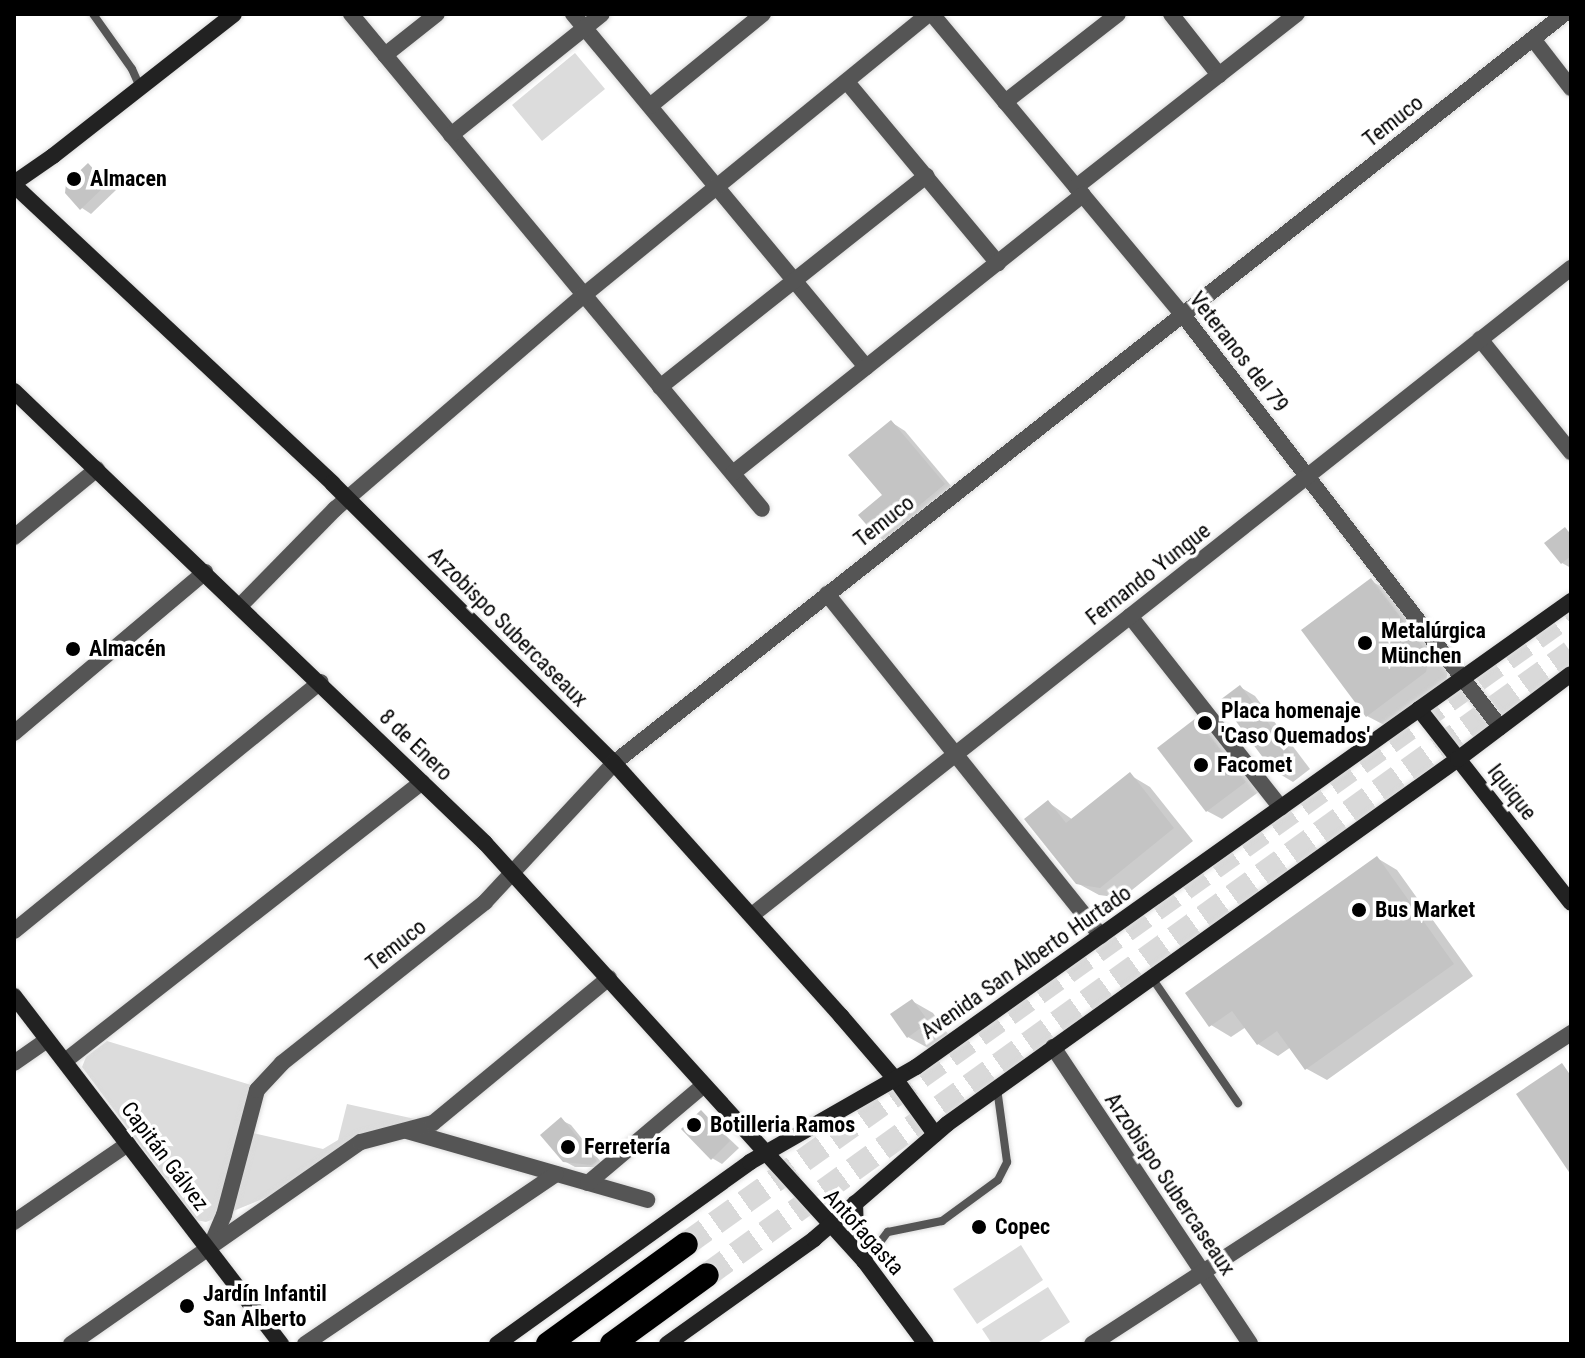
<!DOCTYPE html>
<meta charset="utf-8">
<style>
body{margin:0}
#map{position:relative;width:1585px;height:1358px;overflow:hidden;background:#fff;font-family:"Roboto Condensed",sans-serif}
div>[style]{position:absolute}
.green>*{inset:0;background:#dcdcdc}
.shadow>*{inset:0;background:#0003}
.building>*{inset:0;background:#c4c4c4}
.highway-tunnel>*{height:24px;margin-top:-12px;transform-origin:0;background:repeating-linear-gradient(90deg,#d9d9d9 0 24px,transparent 0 36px)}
.roads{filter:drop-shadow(0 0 2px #dbdbdb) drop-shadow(0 0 2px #dbdbdb)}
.lane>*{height:8px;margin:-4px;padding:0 4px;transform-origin:4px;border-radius:4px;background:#555}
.street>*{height:16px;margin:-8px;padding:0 8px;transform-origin:8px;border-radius:8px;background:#555}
.secondary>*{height:16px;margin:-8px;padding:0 8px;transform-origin:8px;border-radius:8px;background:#222}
.highway>*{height:24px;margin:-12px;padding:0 12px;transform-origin:12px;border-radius:12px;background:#000}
.dots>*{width:22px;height:22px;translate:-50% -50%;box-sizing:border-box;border:4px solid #fff;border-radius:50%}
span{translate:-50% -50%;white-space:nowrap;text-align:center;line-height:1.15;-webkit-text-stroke:7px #fff;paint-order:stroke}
.street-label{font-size:22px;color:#000}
.poi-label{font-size:22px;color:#000;font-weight:700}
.left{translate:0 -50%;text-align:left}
.frame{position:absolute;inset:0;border:16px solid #000;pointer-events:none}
</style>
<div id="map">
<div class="green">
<div style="clip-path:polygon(575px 53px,605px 89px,542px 141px,512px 105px)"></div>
<div style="clip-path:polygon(107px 1041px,251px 1085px,240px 1130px,323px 1149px,338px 1140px,347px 1104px,415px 1119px,401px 1129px,354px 1139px,325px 1157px,312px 1179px,206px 1222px,196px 1220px,82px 1067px,86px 1057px)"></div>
<div style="clip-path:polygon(1021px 1245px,1043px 1280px,977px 1324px,953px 1289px)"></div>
<div style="clip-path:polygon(1048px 1287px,1070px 1322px,1036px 1344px,992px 1344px,982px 1329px)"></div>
</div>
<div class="shadow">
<div style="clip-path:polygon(88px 166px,116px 190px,91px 214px,82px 208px)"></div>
<div style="clip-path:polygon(891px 422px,905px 431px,957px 493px,894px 546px,880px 538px)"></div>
<div style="clip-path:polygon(1565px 530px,1571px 533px,1571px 568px,1562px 563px)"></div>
<div style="clip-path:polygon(1371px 581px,1391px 592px,1448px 668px,1446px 684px,1388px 727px,1367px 716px)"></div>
<div style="clip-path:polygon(1240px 687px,1255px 696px,1310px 769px,1293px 782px,1278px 773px)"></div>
<div style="clip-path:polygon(1196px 720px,1211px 729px,1260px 791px,1222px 819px,1207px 811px)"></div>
<div style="clip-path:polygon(1130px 775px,1150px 787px,1193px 841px,1122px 898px,1099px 895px,1077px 883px,1048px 802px,1073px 820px)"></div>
<div style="clip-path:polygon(1377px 858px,1397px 870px,1473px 976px,1327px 1080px,1307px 1069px,1291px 1047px,1278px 1056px,1258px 1044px,1246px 1027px,1231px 1037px,1211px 1025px)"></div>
<div style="clip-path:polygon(912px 1001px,933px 1013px,948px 1034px,928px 1048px,908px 1037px)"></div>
<div style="clip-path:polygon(701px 1112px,739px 1148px,722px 1164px,712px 1158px)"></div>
<div style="clip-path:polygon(561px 1120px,571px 1125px,605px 1167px,575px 1167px,564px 1161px)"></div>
</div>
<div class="building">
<div style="clip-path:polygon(88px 163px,107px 184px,80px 210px,65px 193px,66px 184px)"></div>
<div style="clip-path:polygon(891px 420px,945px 484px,879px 539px,858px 515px,882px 495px,848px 455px)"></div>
<div style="clip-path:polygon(1565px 527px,1571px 535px,1571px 556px,1561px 564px,1544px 543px)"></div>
<div style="clip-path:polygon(1371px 578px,1429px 655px,1426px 672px,1366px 717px,1301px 630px)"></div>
<div style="clip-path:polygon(1240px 685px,1296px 760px,1276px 775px,1220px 700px)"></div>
<div style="clip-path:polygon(1196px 718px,1246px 782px,1206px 812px,1157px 748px)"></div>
<div style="clip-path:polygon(1130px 772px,1174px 828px,1100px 888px,1076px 884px,1024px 819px,1048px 800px,1066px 823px)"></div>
<div style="clip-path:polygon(1377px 856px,1454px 964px,1305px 1070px,1277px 1031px,1257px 1045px,1232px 1011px,1209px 1027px,1185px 993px)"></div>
<div style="clip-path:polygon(912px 999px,929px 1022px,907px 1038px,890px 1014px)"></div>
<div style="clip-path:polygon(1562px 1063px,1571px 1076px,1571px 1175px,1516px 1094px)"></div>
<div style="clip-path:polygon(701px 1110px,730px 1141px,711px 1160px,681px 1129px)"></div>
<div style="clip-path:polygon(561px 1117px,597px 1161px,592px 1165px,563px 1162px,540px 1135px)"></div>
</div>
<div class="highway-tunnel">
<div style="left:686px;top:1244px;width:1087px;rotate:-35.49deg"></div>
<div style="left:707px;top:1275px;width:1065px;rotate:-35.79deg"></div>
</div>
<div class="roads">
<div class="lane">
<div style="left:93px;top:14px;width:67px;rotate:54.7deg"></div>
<div style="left:132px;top:69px;width:20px;rotate:66deg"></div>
<div style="left:1152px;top:978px;width:152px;rotate:55.5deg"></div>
<div style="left:865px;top:1262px;width:38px;rotate:-53deg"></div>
<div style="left:888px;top:1232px;width:55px;rotate:-11.5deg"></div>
<div style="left:942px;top:1221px;width:69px;rotate:-36.2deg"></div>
<div style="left:998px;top:1180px;width:20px;rotate:-63deg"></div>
<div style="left:1007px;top:1162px;width:75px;rotate:-97.7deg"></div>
</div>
<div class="street">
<div style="left:351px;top:14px;width:643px;rotate:50.3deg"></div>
<div style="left:573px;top:14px;width:459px;rotate:50.3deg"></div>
<div style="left:932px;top:14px;width:392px;rotate:50.2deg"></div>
<div style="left:1183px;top:315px;width:520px;rotate:52.42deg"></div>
<div style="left:1171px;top:14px;width:78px;rotate:51.8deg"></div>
<div style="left:1533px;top:39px;width:62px;rotate:52.2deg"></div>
<div style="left:385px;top:55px;width:66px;rotate:-38.3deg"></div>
<div style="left:847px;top:82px;width:236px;rotate:50.2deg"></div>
<div style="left:1005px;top:102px;width:143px;rotate:-37.9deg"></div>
<div style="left:650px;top:106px;width:146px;rotate:-39.2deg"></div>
<div style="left:451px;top:135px;width:193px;rotate:-38.7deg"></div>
<div style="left:1076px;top:187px;width:281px;rotate:-38.1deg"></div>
<div style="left:1480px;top:339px;width:145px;rotate:51.2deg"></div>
<div style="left:660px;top:387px;width:340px;rotate:-38.4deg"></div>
<div style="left:733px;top:473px;width:447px;rotate:-38.5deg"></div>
<div style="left:14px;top:537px;width:107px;rotate:-39.3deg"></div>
<div style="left:827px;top:594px;width:438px;rotate:51.3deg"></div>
<div style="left:240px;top:606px;width:136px;rotate:-45.6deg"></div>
<div style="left:335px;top:509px;width:328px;rotate:-40.7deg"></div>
<div style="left:584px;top:295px;width:445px;rotate:-39.2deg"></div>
<div style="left:1130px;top:616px;width:244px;rotate:51.8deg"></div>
<div style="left:14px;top:733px;width:250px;rotate:-40.1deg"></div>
<div style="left:752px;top:915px;width:1044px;rotate:-38.31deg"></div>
<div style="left:14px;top:931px;width:395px;rotate:-39.1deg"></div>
<div style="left:1053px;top:1047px;width:356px;rotate:56.4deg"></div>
<div style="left:65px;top:1061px;width:453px;rotate:-38deg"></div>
<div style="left:14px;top:1063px;width:40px;rotate:-34.9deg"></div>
<div style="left:407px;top:1131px;width:250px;rotate:16deg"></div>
<div style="left:588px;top:1183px;width:152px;rotate:-40.2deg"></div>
<div style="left:14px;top:1222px;width:138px;rotate:-34.4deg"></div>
<div style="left:209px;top:1250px;width:38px;rotate:-67deg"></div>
<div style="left:224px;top:1215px;width:129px;rotate:-75.2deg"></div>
<div style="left:257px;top:1090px;width:37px;rotate:-47deg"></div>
<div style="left:282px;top:1063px;width:259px;rotate:-38.4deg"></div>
<div style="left:485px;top:902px;width:190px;rotate:-47.1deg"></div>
<div style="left:614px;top:763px;width:1210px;rotate:-38.25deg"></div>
<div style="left:71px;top:1344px;width:353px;rotate:-34.9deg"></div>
<div style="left:361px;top:1142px;width:74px;rotate:-14.8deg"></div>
<div style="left:433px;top:1123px;width:228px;rotate:-39.5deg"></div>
<div style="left:305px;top:1344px;width:303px;rotate:-34.1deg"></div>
<div style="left:1092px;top:1344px;width:571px;rotate:-32.99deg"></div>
</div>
<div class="secondary">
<div style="left:14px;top:183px;width:47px;rotate:-34.7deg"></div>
<div style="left:53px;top:156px;width:230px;rotate:-38.1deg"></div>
<div style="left:14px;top:185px;width:436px;rotate:43.1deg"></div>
<div style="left:332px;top:483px;width:397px;rotate:44.8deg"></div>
<div style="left:614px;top:763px;width:340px;rotate:48.1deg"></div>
<div style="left:841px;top:1016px;width:84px;rotate:49.3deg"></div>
<div style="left:896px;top:1080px;width:67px;rotate:54.2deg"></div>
<div style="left:14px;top:391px;width:653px;rotate:43.82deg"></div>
<div style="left:485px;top:843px;width:566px;rotate:47.79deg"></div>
<div style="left:865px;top:1262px;width:102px;rotate:53.4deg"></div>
<div style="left:1419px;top:709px;width:246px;rotate:51.9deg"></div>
<div style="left:14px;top:996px;width:439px;rotate:52.5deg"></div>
<div style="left:855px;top:1203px;width:26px;rotate:88deg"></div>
<div style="left:856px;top:1229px;width:33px;rotate:76deg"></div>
<div style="left:497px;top:1344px;width:312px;rotate:-35.7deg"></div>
<div style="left:750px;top:1162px;width:191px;rotate:-29.8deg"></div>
<div style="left:916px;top:1067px;width:804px;rotate:-35.43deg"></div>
<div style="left:667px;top:1344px;width:181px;rotate:-35.5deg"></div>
<div style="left:814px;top:1239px;width:176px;rotate:-40.8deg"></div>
<div style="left:947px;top:1124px;width:628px;rotate:-35.54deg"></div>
<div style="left:1458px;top:759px;width:141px;rotate:-37deg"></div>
</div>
<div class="highway">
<div style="left:548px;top:1344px;width:170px;rotate:-35.9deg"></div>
<div style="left:612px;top:1344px;width:117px;rotate:-36deg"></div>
</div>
</div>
<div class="dots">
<div style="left:74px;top:179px;background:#000"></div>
<div style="left:1365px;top:643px;background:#000"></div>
<div style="left:73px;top:649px;background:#000"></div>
<div style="left:1205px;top:723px;background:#000"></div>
<div style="left:1201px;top:765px;background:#000"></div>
<div style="left:1359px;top:910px;background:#000"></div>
<div style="left:694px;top:1125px;background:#000"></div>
<div style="left:568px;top:1147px;background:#000"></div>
<div style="left:979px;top:1227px;background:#000"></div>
<div style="left:187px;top:1306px;background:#000"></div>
</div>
<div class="street-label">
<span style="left:1393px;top:121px;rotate:-38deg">Temuco</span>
<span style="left:1239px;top:352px;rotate:52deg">Veteranos del 79</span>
<span style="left:884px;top:521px;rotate:-38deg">Temuco</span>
<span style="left:1148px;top:574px;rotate:-38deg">Fernando Yungue</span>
<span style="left:508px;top:627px;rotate:45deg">Arzobispo Subercaseaux</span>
<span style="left:416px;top:745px;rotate:44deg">8 de Enero</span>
<span style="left:1512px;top:792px;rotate:52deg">Iquique</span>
<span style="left:396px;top:945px;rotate:-38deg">Temuco</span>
<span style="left:1026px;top:962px;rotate:-35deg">Avenida San Alberto Hurtado</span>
<span style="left:165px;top:1156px;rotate:53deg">Capitán Gálvez</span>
<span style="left:1170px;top:1184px;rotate:56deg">Arzobispo Subercaseaux</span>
<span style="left:864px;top:1232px;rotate:48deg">Antofagasta</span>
</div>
<div class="poi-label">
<span class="left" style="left:90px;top:179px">Almacen</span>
<span class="left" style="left:1381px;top:643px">Metalúrgica<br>München</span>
<span class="left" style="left:89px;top:649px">Almacén</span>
<span class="left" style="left:1221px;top:723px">Placa homenaje<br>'Caso Quemados'</span>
<span class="left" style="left:1217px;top:765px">Facomet</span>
<span class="left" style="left:1375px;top:910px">Bus Market</span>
<span class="left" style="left:710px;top:1125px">Botilleria Ramos</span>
<span class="left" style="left:584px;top:1147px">Ferretería</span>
<span class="left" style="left:995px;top:1227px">Copec</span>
<span class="left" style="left:203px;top:1306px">Jardín Infantil<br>San Alberto</span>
</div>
<div class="frame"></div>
</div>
